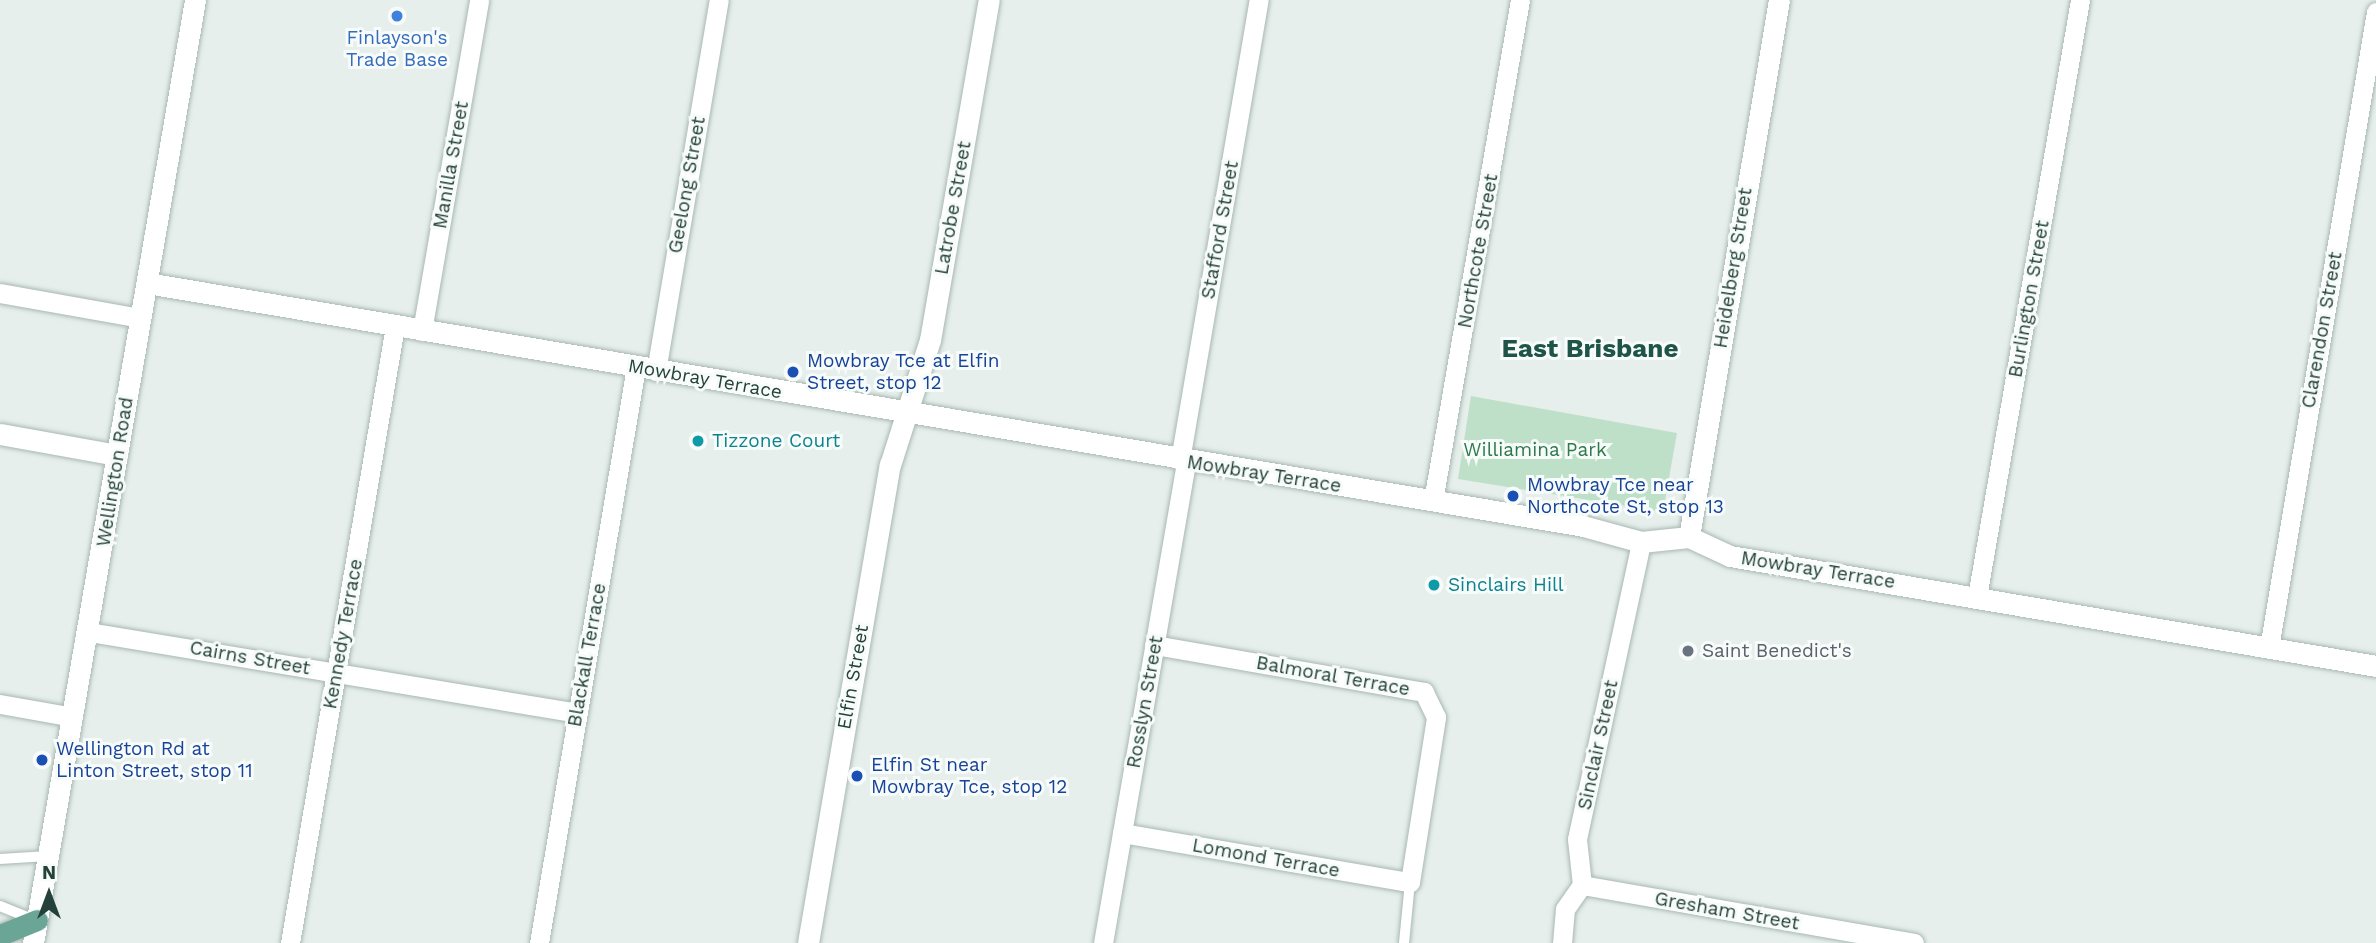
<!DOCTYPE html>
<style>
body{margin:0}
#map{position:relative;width:2376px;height:943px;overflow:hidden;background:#e6efeb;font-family:"Work Sans",sans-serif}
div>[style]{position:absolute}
.green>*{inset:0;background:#bfe0c8}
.roads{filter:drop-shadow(0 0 2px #a8b8b2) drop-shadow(0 0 2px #a8b8b2)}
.service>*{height:10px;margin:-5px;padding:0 5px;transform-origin:5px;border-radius:5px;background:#fff}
.minor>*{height:19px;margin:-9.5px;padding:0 9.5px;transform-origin:9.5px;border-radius:9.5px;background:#fff}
.tertiary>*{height:21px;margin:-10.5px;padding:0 10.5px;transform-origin:10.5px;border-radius:10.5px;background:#fff}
.secondary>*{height:21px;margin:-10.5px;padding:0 10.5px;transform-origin:10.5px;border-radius:10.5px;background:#fff}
.primary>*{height:21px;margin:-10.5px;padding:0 10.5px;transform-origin:10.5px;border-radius:10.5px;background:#6aa596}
.dots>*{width:19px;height:19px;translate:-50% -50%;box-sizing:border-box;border:4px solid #f7fbf9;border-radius:50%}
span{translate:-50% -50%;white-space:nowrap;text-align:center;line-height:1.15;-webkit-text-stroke:6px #f7fbf9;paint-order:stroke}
.shop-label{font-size:19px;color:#366cbe}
.street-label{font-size:19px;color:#24423a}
.transit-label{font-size:19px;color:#164399}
.left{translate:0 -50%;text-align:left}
.culture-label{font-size:19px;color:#0d838f}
.park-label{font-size:19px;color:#2d7a4b}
.worship-label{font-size:19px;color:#5b616d}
.district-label{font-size:26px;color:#1f5548;font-weight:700}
.north{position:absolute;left:14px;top:859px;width:70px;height:70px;-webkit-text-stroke:5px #f7fbf9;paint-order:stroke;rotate:0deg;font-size:19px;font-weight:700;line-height:28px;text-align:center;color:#24423a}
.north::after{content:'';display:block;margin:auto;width:24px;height:32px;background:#24423a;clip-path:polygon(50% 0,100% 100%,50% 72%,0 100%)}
</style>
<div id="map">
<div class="green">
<div style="clip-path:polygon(1471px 396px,1677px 433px,1663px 512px,1458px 479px)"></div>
</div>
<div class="roads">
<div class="service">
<div style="left:0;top:859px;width:48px;rotate:-3.6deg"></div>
<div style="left:0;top:906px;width:35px;rotate:22deg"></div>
<div style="left:1404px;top:943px;width:61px;rotate:-84.4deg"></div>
</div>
<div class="minor">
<div style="left:0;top:293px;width:143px;rotate:10.1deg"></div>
<div style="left:422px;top:331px;width:336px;rotate:-80.2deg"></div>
<div style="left:656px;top:371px;width:376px;rotate:-80.4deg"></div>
<div style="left:1180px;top:460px;width:467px;rotate:-80.3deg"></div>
<div style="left:1433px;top:501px;width:508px;rotate:-80.15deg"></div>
<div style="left:1977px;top:597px;width:606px;rotate:-80.21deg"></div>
<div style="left:89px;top:632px;width:495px;rotate:9.4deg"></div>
<div style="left:2269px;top:648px;width:645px;rotate:-80.45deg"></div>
<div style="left:0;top:704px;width:74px;rotate:10.1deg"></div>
<div style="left:1122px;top:833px;width:292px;rotate:9.7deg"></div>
<div style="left:1410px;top:882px;width:167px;rotate:-81deg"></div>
<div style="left:1436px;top:717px;width:28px;rotate:-116deg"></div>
<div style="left:1424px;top:692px;width:274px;rotate:-170.1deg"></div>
<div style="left:1582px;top:885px;width:337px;rotate:9.9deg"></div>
<div style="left:290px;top:943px;width:626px;rotate:-80.34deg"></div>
<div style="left:539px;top:943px;width:584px;rotate:-80.44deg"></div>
<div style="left:1103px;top:943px;width:489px;rotate:-80.2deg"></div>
<div style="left:1562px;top:943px;width:34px;rotate:-85deg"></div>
<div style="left:1565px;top:909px;width:29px;rotate:-55deg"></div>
<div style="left:1582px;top:885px;width:46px;rotate:-96.2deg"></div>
<div style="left:1577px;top:839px;width:304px;rotate:-77.8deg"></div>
</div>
<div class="tertiary">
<div style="left:147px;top:283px;width:1456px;rotate:9.6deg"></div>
<div style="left:1583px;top:526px;width:60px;rotate:15.4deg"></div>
<div style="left:1641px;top:542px;width:48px;rotate:-5.9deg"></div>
<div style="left:1689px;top:537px;width:45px;rotate:24.9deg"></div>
<div style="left:1730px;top:556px;width:655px;rotate:9.66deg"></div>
<div style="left:0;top:434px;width:119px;rotate:10.2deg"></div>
<div style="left:1689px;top:537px;width:544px;rotate:-80.49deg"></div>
</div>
<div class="secondary">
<div style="left:33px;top:943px;width:957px;rotate:-80.25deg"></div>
<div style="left:808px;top:943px;width:485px;rotate:-80.3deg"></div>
<div style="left:890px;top:465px;width:131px;rotate:-72.3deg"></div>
<div style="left:930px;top:340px;width:345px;rotate:-80.2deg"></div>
</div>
<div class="primary">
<div style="left:0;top:935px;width:40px;rotate:-22deg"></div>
</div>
</div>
<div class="dots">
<div style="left:397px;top:16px;background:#3f7fe0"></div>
<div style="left:793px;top:372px;background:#1a4fb4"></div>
<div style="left:698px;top:441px;background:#0f9aa8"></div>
<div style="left:1513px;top:496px;background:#1a4fb4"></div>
<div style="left:1434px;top:585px;background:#0f9aa8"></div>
<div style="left:1688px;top:651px;background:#6b7280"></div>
<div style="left:42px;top:760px;background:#1a4fb4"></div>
<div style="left:857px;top:776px;background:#1a4fb4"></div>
</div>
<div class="shop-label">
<span style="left:397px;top:49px">Finlayson's<br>Trade Base</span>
</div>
<div class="street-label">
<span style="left:451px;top:165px;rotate:-80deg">Manilla Street</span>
<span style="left:687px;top:185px;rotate:-80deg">Geelong Street</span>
<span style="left:953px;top:208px;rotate:-80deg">Latrobe Street</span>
<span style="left:1220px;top:230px;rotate:-80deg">Stafford Street</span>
<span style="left:1478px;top:251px;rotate:-80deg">Northcote Street</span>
<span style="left:1733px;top:268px;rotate:-81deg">Heidelberg Street</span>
<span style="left:2029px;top:299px;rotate:-80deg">Burlington Street</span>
<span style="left:2322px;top:330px;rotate:-80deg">Clarendon Street</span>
<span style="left:705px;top:379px;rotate:10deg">Mowbray Terrace</span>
<span style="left:115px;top:472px;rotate:-81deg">Wellington Road</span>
<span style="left:1264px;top:474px;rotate:9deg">Mowbray Terrace</span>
<span style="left:1818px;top:570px;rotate:9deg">Mowbray Terrace</span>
<span style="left:343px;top:634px;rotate:-80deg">Kennedy Terrace</span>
<span style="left:587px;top:655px;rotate:-80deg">Blackall Terrace</span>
<span style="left:250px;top:658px;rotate:10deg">Cairns Street</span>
<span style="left:1333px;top:676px;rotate:10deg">Balmoral Terrace</span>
<span style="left:853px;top:677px;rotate:-80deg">Elfin Street</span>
<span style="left:1145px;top:702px;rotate:-80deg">Rosslyn Street</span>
<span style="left:1598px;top:745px;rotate:-78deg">Sinclair Street</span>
<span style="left:1266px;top:858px;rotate:10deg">Lomond Terrace</span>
<span style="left:1727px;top:911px;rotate:10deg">Gresham Street</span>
</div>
<div class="transit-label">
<span class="left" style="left:807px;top:372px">Mowbray Tce at Elfin<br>Street, stop 12</span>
<span class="left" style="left:1527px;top:496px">Mowbray Tce near<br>Northcote St, stop 13</span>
<span class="left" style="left:56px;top:760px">Wellington Rd at<br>Linton Street, stop 11</span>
<span class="left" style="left:871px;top:776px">Elfin St near<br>Mowbray Tce, stop 12</span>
</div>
<div class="culture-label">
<span class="left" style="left:712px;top:441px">Tizzone Court</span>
<span class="left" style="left:1448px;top:585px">Sinclairs Hill</span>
</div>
<div class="park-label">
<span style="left:1535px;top:450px">Williamina Park</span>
</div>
<div class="worship-label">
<span class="left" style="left:1702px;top:651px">Saint Benedict's</span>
</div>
<div class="district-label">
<span style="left:1590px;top:349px">East Brisbane</span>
</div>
<div class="north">N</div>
</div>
